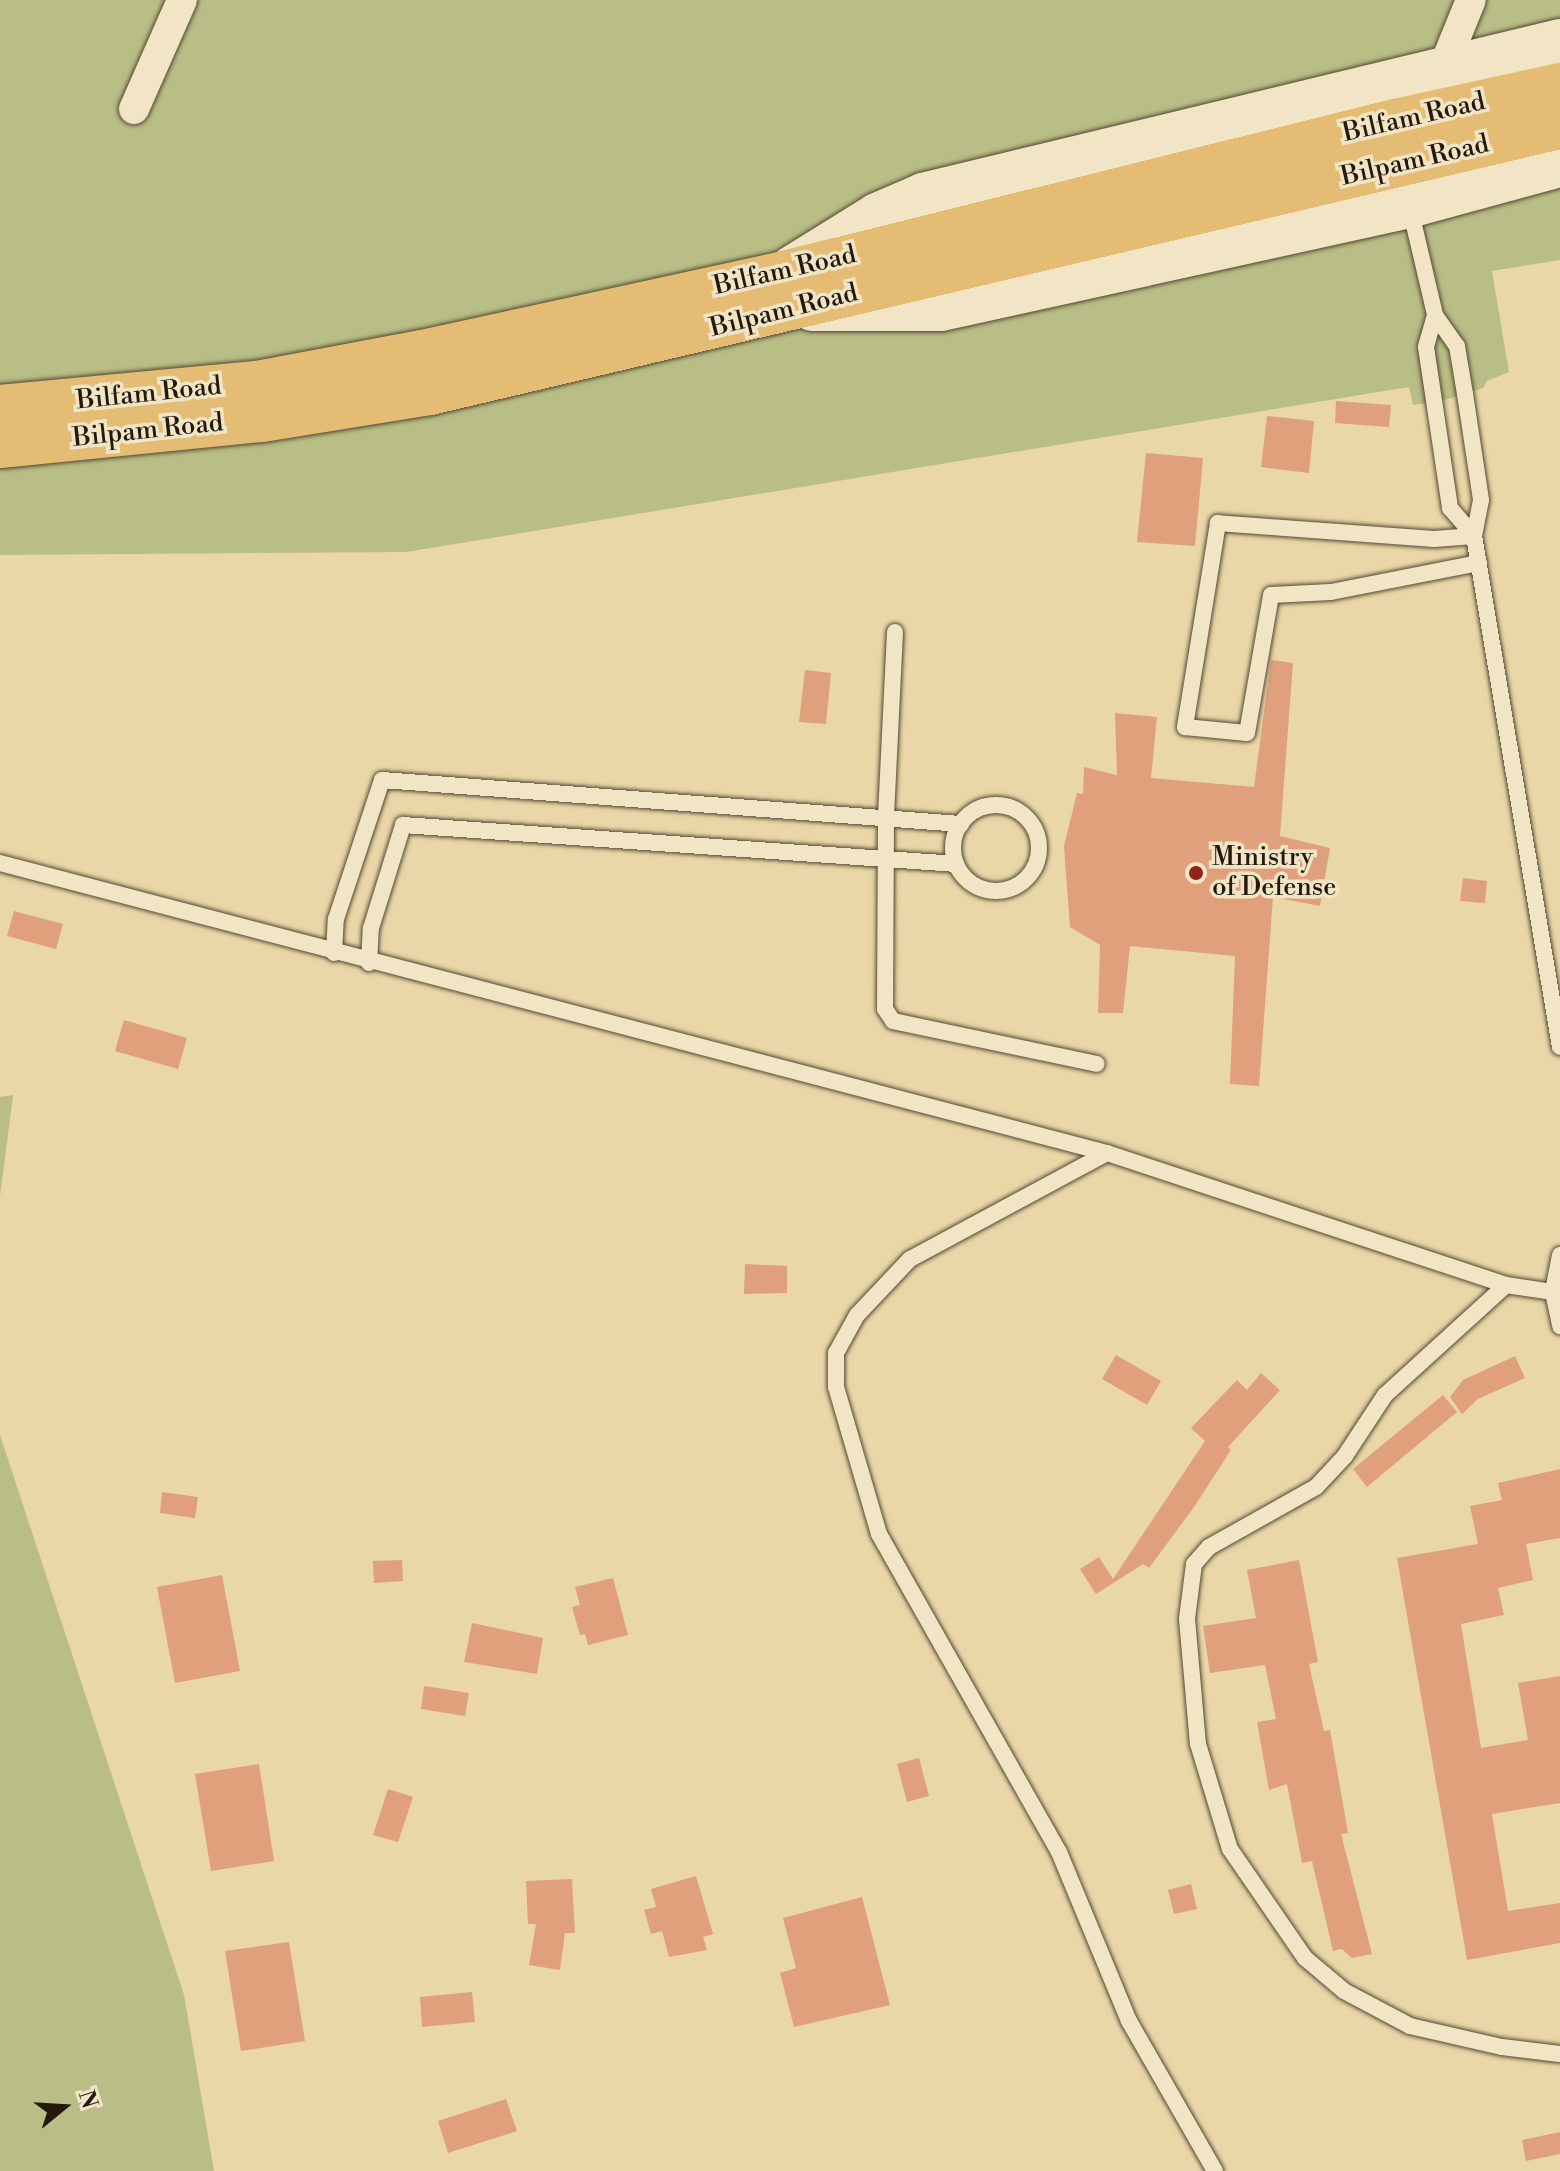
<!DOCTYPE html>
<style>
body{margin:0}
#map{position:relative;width:1560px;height:2171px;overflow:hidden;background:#e9d7a7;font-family:"Libre Bodoni",serif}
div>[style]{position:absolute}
.green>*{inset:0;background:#b8be85}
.building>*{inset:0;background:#dfa07b}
.roads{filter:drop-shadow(0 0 2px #544833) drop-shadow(0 0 2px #544833)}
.lane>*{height:16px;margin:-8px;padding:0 8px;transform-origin:8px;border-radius:8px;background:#f1e5c6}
.lane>.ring{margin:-8px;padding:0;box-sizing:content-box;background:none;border:16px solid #f1e5c6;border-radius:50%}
.street>*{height:30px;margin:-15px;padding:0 15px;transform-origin:15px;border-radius:15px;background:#f1e5c6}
.secondary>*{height:44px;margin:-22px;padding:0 22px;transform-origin:22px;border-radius:22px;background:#f1e5c6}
.primary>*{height:44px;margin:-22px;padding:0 22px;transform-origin:22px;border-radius:22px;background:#e4bc74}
.dots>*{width:22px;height:22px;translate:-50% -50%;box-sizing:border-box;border:4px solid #f1e5c6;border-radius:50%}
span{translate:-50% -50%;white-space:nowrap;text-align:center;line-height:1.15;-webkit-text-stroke:7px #f1e5c6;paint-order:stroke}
.street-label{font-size:26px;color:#23190c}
.poi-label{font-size:26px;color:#23190c}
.left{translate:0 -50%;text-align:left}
.north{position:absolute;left:24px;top:2067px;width:80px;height:80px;-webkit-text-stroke:6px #f1e5c6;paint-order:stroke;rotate:72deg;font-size:22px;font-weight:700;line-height:32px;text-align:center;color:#23190c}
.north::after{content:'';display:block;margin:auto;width:28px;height:36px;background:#23190c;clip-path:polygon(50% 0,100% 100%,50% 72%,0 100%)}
</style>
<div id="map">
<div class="green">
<div style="clip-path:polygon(0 0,1560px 0,1560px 260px,1492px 271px,1509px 372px,1487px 381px,1483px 388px,1438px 402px,1413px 405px,1409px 387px,406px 552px,0 555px)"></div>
<div style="clip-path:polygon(13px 1095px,13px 1096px,0 1196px,0 1097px)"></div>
<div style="clip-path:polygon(0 1435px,184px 1995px,214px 2171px,0 2171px)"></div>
</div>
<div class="building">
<div style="clip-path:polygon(1336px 401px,1391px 405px,1389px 427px,1335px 423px)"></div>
<div style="clip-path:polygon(1267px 416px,1314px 421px,1309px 473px,1261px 467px)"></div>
<div style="clip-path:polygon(1146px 453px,1203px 458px,1195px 546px,1137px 542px)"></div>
<div style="clip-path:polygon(1271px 660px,1293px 663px,1280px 836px,1330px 848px,1320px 906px,1273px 897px,1259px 1086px,1230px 1084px,1235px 956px,1130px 946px,1123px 1013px,1098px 1013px,1100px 945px,1070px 927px,1064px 846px,1077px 793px,1083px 794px,1084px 767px,1117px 775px,1115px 713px,1157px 717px,1151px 778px,1254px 787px)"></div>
<div style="clip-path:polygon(805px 670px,831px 673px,826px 724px,799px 722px)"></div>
<div style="clip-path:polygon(1463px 878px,1487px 881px,1485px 903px,1460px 901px)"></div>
<div style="clip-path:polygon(14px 911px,63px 924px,56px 949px,7px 936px)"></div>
<div style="clip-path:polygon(124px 1020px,187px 1038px,178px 1069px,115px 1051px)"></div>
<div style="clip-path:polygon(745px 1264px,787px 1266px,787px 1293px,744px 1294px)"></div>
<div style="clip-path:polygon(1116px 1355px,1161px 1381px,1147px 1405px,1102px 1379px)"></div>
<div style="clip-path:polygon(1515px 1356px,1525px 1378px,1478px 1399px,1462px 1414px,1450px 1397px,1463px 1380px)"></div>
<div style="clip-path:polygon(1261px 1373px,1280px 1390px,1228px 1447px,1231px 1450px,1194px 1507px,1149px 1568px,1143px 1564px,1096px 1594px,1080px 1569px,1099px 1557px,1113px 1579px,1205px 1441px,1191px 1428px,1237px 1380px,1247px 1390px)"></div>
<div style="clip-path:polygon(1443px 1395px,1457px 1412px,1367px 1487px,1353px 1469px)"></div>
<div style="clip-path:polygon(1560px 1469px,1560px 1538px,1526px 1544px,1533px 1580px,1498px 1588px,1504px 1615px,1461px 1624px,1481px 1748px,1528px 1740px,1518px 1683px,1560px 1676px,1560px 1803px,1492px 1814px,1508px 1911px,1560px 1903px,1560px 1943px,1467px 1960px,1397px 1558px,1478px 1544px,1470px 1506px,1502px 1500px,1498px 1483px)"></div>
<div style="clip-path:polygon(162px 1492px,198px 1497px,195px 1518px,160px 1513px)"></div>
<div style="clip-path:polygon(402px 1560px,403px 1581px,374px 1583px,373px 1561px)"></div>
<div style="clip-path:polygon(1299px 1560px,1318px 1662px,1309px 1664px,1324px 1731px,1330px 1730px,1348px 1833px,1341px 1834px,1372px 1954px,1352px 1958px,1342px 1949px,1333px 1951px,1312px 1861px,1302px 1863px,1287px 1784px,1269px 1790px,1257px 1722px,1276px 1719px,1265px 1665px,1210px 1673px,1203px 1626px,1256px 1618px,1247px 1570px)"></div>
<div style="clip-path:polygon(222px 1575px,240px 1671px,175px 1683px,157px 1587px)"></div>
<div style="clip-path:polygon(613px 1578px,628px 1635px,588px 1645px,585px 1634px,580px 1635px,572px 1607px,580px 1605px,575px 1587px)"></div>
<div style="clip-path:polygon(472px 1623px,543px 1638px,537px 1674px,464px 1662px)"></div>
<div style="clip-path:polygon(424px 1686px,469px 1693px,465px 1716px,421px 1709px)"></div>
<div style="clip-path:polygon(919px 1758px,929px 1796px,907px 1802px,897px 1764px)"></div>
<div style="clip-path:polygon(259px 1764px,274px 1861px,211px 1871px,195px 1774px)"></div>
<div style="clip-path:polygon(388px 1789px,413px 1797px,398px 1842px,373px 1835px)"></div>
<div style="clip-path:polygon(696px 1876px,713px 1934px,703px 1937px,707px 1950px,669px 1957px,662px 1931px,651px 1934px,644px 1910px,656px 1907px,651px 1889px)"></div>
<div style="clip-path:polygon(572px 1879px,575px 1933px,565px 1933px,560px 1970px,529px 1965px,536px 1924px,528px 1924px,526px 1881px)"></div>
<div style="clip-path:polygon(1191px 1884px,1197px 1909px,1174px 1914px,1168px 1890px)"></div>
<div style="clip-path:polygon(862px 1897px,890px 2005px,794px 2027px,780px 1973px,796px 1968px,783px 1918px)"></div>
<div style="clip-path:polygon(289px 1942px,305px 2041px,241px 2051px,225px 1951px)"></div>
<div style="clip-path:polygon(472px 1992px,475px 2022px,422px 2027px,420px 1997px)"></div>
<div style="clip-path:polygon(506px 2099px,517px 2131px,448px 2153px,438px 2121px)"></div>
<div style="clip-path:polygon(1560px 2132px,1560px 2154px,1526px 2161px,1522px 2140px)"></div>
</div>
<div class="roads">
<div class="lane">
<div style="left:1410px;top:208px;width:110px;rotate:76.8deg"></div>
<div style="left:1435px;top:315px;width:38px;rotate:55deg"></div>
<div style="left:1457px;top:346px;width:49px;rotate:80.5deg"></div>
<div style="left:1465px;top:394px;width:107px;rotate:81.4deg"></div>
<div style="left:1481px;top:500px;width:37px;rotate:101deg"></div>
<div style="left:1474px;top:536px;width:518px;rotate:80.45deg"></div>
<div style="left:1435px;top:315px;width:33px;rotate:106deg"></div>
<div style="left:1426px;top:347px;width:163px;rotate:81.5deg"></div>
<div style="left:1450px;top:508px;width:37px;rotate:49deg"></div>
<div style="left:1474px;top:536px;width:40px;rotate:175.7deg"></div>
<div style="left:1434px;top:539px;width:217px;rotate:-175.8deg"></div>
<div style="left:1218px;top:523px;width:207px;rotate:99.2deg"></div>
<div style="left:1185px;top:727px;width:62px;rotate:5.5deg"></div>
<div style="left:1247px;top:733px;width:140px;rotate:-80.1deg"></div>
<div style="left:1271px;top:595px;width:60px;rotate:-2.9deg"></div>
<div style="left:1331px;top:592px;width:151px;rotate:-11.1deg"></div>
<div style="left:895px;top:632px;width:186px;rotate:92.8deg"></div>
<div style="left:886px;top:818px;width:191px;rotate:90.3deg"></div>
<div style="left:885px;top:1009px;width:14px;rotate:56deg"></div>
<div style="left:893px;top:1021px;width:208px;rotate:11.9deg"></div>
<div class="ring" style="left:953px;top:805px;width:70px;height:70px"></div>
<div style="left:0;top:863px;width:1144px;rotate:14.68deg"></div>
<div style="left:1107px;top:1153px;width:420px;rotate:18.3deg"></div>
<div style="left:1506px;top:1285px;width:48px;rotate:8.5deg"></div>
<div style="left:334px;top:953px;width:34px;rotate:-87deg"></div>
<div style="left:336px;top:919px;width:146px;rotate:-71.7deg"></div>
<div style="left:382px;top:780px;width:581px;rotate:4.35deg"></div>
<div style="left:369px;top:963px;width:35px;rotate:-87deg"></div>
<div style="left:371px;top:928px;width:108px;rotate:-72.7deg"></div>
<div style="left:403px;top:825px;width:554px;rotate:4.03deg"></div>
<div style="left:1107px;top:1153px;width:224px;rotate:151.7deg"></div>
<div style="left:910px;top:1259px;width:77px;rotate:133.4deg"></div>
<div style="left:857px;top:1315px;width:43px;rotate:118.9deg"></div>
<div style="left:836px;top:1353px;width:34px;rotate:90deg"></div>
<div style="left:836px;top:1387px;width:153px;rotate:73.7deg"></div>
<div style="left:879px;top:1534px;width:365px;rotate:60.5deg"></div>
<div style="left:1059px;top:1852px;width:183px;rotate:67.5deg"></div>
<div style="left:1129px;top:2021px;width:173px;rotate:60.2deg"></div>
<div style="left:1560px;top:1255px;width:38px;rotate:101deg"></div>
<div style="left:1553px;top:1292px;width:35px;rotate:78deg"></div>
<div style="left:1506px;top:1285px;width:164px;rotate:137.7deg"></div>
<div style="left:1385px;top:1395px;width:73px;rotate:123.3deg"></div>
<div style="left:1345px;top:1456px;width:42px;rotate:133.1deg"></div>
<div style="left:1316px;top:1487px;width:123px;rotate:150.7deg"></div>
<div style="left:1209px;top:1547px;width:23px;rotate:131deg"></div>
<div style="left:1194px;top:1564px;width:55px;rotate:97.3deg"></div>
<div style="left:1187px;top:1619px;width:125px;rotate:85deg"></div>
<div style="left:1198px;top:1744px;width:110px;rotate:73.1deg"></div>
<div style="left:1230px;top:1849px;width:132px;rotate:55.5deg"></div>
<div style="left:1305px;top:1958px;width:51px;rotate:40.2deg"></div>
<div style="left:1344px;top:1991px;width:75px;rotate:27.9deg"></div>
<div style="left:1410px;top:2026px;width:94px;rotate:12.9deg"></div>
<div style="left:1502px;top:2047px;width:58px;rotate:6.9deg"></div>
</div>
<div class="street">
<div style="left:1444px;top:66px;width:71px;rotate:-67.8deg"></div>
<div style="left:134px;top:109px;width:119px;rotate:-66.2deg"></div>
</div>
<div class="secondary">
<div style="left:792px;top:268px;width:100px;rotate:-31.9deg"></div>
<div style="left:877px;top:215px;width:50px;rotate:-23.5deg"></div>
<div style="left:923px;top:195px;width:655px;rotate:-13.59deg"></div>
<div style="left:812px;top:309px;width:129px"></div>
<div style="left:941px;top:309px;width:479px;rotate:-12.4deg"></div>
<div style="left:1409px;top:206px;width:156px;rotate:-15.2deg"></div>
</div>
<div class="primary">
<div style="left:0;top:407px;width:257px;rotate:-5.4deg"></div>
<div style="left:256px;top:383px;width:169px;rotate:-10.6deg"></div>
<div style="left:422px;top:352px;width:371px;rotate:-12.3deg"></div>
<div style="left:784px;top:273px;width:630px;rotate:-13.97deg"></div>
<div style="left:1395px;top:121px;width:169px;rotate:-12.3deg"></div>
<div style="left:0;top:446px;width:263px;rotate:-5.7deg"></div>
<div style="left:262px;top:420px;width:170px;rotate:-9.1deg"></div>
<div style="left:430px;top:393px;width:1161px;rotate:-13.25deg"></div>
</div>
</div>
<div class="dots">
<div style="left:1196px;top:873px;background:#8f2418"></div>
</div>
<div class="street-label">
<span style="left:1414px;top:118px;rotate:-13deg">Bilfam Road</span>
<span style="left:1415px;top:161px;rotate:-13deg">Bilpam Road</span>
<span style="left:785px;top:271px;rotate:-13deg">Bilfam Road</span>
<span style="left:784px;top:311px;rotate:-14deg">Bilpam Road</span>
<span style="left:149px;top:394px;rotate:-6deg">Bilfam Road</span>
<span style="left:148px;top:431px;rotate:-6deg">Bilpam Road</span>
</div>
<div class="poi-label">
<span class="left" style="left:1212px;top:873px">Ministry<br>of Defense</span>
</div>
<div class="north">N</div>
</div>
